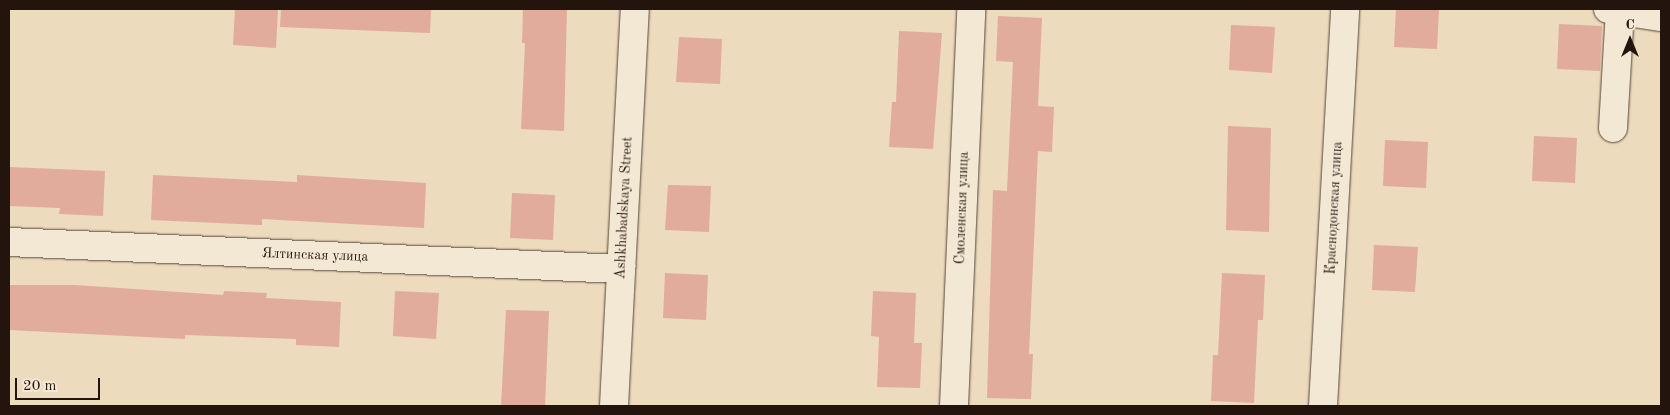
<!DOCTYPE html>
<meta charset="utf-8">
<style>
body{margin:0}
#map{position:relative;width:1670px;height:415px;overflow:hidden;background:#ecdbbd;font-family:"Old Standard TT",serif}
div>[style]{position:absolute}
.building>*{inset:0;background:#e1ac9c}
.roads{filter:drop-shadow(0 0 1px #56463a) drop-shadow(0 0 1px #56463a)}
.minor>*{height:28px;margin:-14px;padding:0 14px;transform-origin:14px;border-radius:14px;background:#f3e8d4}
span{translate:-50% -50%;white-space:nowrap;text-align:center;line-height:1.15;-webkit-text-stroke:5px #f3e8d4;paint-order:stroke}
.street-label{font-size:14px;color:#24140e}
.frame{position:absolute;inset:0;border:10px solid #24140e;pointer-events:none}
.north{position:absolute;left:1605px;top:15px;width:50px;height:50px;-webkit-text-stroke:4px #f3e8d4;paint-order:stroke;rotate:0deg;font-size:14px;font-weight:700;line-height:20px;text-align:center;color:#24140e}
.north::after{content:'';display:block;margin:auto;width:18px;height:22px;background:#24140e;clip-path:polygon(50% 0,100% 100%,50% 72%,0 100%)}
.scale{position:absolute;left:15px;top:378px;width:85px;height:22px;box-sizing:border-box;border:2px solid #24140e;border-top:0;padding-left:6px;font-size:15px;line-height:18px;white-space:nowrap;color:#24140e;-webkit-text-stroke:4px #f3e8d4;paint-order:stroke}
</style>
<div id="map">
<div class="building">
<div style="clip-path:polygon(235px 9px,278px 9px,276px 48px,233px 45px)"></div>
<div style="clip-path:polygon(281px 9px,431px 9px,430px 33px,280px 27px)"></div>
<div style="clip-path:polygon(523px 9px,567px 9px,564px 131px,521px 129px,525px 43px,522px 43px)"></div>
<div style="clip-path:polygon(1396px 9px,1439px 9px,1437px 49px,1394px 47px)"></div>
<div style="clip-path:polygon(998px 16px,1042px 18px,1038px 106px,1054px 107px,1052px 152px,1038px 151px,1029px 354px,1033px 354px,1031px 399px,987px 398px,993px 190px,1007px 191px,1013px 62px,996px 61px)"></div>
<div style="clip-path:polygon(1559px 24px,1602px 26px,1600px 71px,1557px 69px)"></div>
<div style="clip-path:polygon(1231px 25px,1275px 27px,1272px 73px,1229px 70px)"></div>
<div style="clip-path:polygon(899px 31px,942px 33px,933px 149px,889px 147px,892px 102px,896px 102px)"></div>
<div style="clip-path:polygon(679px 37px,722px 39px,720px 84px,676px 82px)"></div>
<div style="clip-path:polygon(1228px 126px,1271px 128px,1269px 232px,1226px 230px)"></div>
<div style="clip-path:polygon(1534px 136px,1577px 138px,1575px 183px,1532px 181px)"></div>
<div style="clip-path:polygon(1385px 140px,1428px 142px,1426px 188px,1383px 186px)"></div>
<div style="clip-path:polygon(9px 167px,105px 171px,103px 216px,59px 214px,60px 208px,9px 206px)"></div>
<div style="clip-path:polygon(153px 175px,297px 182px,297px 175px,426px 183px,424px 228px,262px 219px,262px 225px,151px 220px)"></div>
<div style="clip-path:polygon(668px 185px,711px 186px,709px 232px,665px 230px)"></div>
<div style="clip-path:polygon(512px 193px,555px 195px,553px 240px,510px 238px)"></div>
<div style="clip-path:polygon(1374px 245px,1418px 247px,1415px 292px,1372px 290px)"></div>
<div style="clip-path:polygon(665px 273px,708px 275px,706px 320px,663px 318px)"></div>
<div style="clip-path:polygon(1222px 273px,1265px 275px,1263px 320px,1258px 320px,1254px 403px,1211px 401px,1213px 355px,1218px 355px)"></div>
<div style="clip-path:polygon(9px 285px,75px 285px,223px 295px,224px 291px,267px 293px,266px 298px,341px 302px,339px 347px,296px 345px,296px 339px,185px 335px,185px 339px,9px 330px)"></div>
<div style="clip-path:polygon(395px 291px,439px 293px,436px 339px,393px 336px)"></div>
<div style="clip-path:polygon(873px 291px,916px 293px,914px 343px,922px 343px,920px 388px,877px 387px,879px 337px,871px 336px)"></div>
<div style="clip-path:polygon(506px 310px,549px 311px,545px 406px,501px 406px)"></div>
</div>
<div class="roads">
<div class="minor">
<div style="left:1608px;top:9px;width:54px;rotate:8.6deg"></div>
<div style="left:1613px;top:128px;width:117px;rotate:-86.6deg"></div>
<div style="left:9px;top:242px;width:613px;rotate:2.53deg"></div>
<div style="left:614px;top:406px;width:398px;rotate:-87deg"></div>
<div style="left:954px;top:406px;width:397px;rotate:-87.5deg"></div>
<div style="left:1323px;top:406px;width:398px;rotate:-86.8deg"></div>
</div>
</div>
<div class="street-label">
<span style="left:624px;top:208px;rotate:-87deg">Ashkhabadskaya Street</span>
<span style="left:962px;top:208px;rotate:-88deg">Смоленская улица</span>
<span style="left:1334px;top:208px;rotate:-87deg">Краснодонская улица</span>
<span style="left:315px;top:255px;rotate:2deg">Ялтинская улица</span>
</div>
<div class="frame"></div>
<div class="north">С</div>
<div class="scale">20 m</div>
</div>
